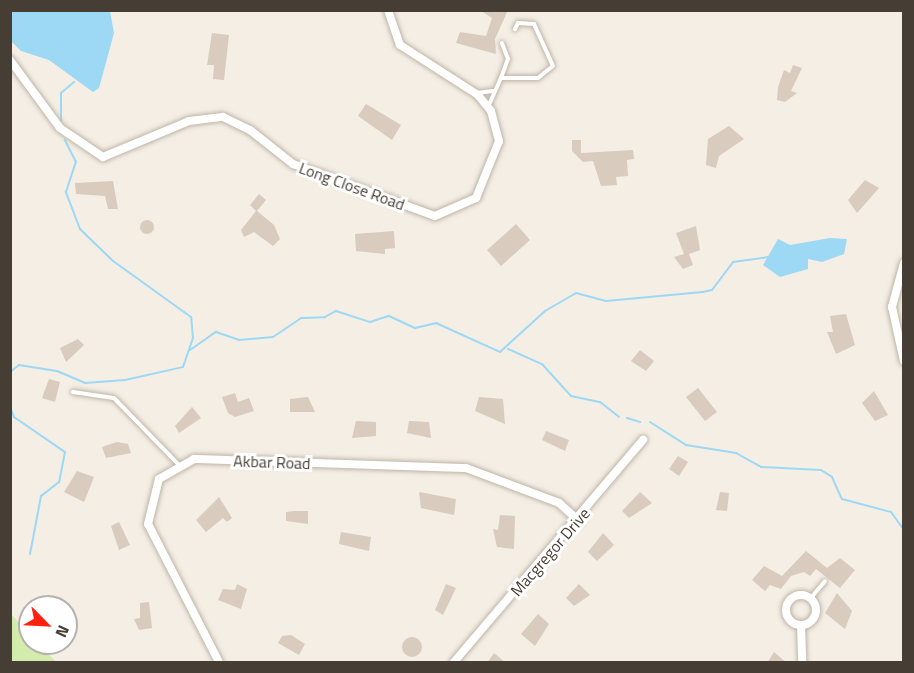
<!DOCTYPE html>
<style>
body{margin:0}
#map{position:relative;width:914px;height:673px;overflow:hidden;background:#f4eee5;font-family:"Titillium Web",sans-serif}
div>[style]{position:absolute}
.green>*{inset:0;background:#d3ebab}
.water>*{inset:0;background:#9dd8f5}
.stream>*{height:2px;margin:-1px;padding:0 1px;transform-origin:1px;border-radius:1px;background:#9dd8f5}
.building>*{inset:0;background:#d9cbbd}
.round{border-radius:50%}
.roads{filter:drop-shadow(0 0 2px #c0b5a7) drop-shadow(0 0 2px #c0b5a7)}
.service>*{height:4px;margin:-2px;padding:0 2px;transform-origin:2px;border-radius:2px;background:#fff}
.minor>*{height:8px;margin:-4px;padding:0 4px;transform-origin:4px;border-radius:4px;background:#fff}
.minor>.ring{margin:-4px;padding:0;box-sizing:content-box;background:none;border:8px solid #fff;border-radius:50%}
span{translate:-50% -50%;white-space:nowrap;text-align:center;line-height:1.15;-webkit-text-stroke:6px #fff;paint-order:stroke}
.street-label{font-size:16px;color:#463e34}
.frame{position:absolute;inset:0;border:12px solid #463e34;pointer-events:none}
.north{position:absolute;left:18px;top:595px;width:60px;height:60px;box-sizing:border-box;background:#fff;border:2px solid #b5b2ae;border-radius:50%;rotate:114deg;font-size:16px;font-weight:700;line-height:24px;text-align:center;color:#463e34}
.north::after{content:'';display:block;margin:auto;width:21px;height:27px;background:#ff2110;clip-path:polygon(50% 0,100% 100%,50% 72%,0 100%)}
</style>
<div id="map">
<div class="green">
<div style="clip-path:polygon(11px 614px,30px 635px,30px 643px,38px 643px,56px 662px,11px 662px)"></div>
</div>
<div class="water">
<div style="clip-path:polygon(10px 11px,110px 11px,114px 33px,99px 88px,93px 92px,49px 60px,21px 51px,11px 41px)"></div>
<div style="clip-path:polygon(830px 238px,847px 239px,844px 254px,822px 262px,808px 259px,808px 269px,780px 277px,763px 265px,778px 239px,790px 245px)"></div>
</div>
<div class="stream">
<div style="left:61px;top:121px;width:28px;rotate:-90deg"></div>
<div style="left:61px;top:93px;width:17px;rotate:-40deg"></div>
<div style="left:508px;top:349px;width:37px;rotate:24deg"></div>
<div style="left:542px;top:364px;width:43px;rotate:47.8deg"></div>
<div style="left:571px;top:396px;width:30px;rotate:12deg"></div>
<div style="left:600px;top:402px;width:24px;rotate:38deg"></div>
<div style="left:190px;top:350px;width:32px;rotate:-35deg"></div>
<div style="left:216px;top:332px;width:24px;rotate:19deg"></div>
<div style="left:239px;top:340px;width:34px;rotate:-5deg"></div>
<div style="left:273px;top:337px;width:34px;rotate:-34deg"></div>
<div style="left:301px;top:318px;width:24px;rotate:-2deg"></div>
<div style="left:325px;top:317px;width:13px;rotate:-29deg"></div>
<div style="left:336px;top:311px;width:36px;rotate:18deg"></div>
<div style="left:370px;top:322px;width:20px;rotate:-18deg"></div>
<div style="left:389px;top:316px;width:29px;rotate:25deg"></div>
<div style="left:415px;top:328px;width:22px;rotate:-13deg"></div>
<div style="left:436px;top:323px;width:70px;rotate:24.4deg"></div>
<div style="left:500px;top:352px;width:61px;rotate:-42.3deg"></div>
<div style="left:545px;top:311px;width:36px;rotate:-30deg"></div>
<div style="left:576px;top:293px;width:31px;rotate:15deg"></div>
<div style="left:606px;top:301px;width:97px;rotate:-5.3deg"></div>
<div style="left:703px;top:292px;width:9px;rotate:-13deg"></div>
<div style="left:712px;top:290px;width:35px;rotate:-53deg"></div>
<div style="left:733px;top:262px;width:36px;rotate:-8deg"></div>
<div style="left:10px;top:372px;width:11px;rotate:-38deg"></div>
<div style="left:19px;top:365px;width:38px;rotate:9deg"></div>
<div style="left:57px;top:371px;width:30px;rotate:23deg"></div>
<div style="left:85px;top:383px;width:40px;rotate:-4.3deg"></div>
<div style="left:125px;top:380px;width:59px;rotate:-12.6deg"></div>
<div style="left:183px;top:367px;width:31px;rotate:-71deg"></div>
<div style="left:193px;top:338px;width:21px;rotate:-95deg"></div>
<div style="left:191px;top:317px;width:96px;rotate:-144.3deg"></div>
<div style="left:113px;top:261px;width:46px;rotate:-135.9deg"></div>
<div style="left:80px;top:229px;width:40px;rotate:-111deg"></div>
<div style="left:66px;top:192px;width:32px;rotate:-72deg"></div>
<div style="left:76px;top:162px;width:25px;rotate:-117deg"></div>
<div style="left:10px;top:407px;width:11px;rotate:68deg"></div>
<div style="left:14px;top:417px;width:62px;rotate:34.5deg"></div>
<div style="left:65px;top:452px;width:31px;rotate:101deg"></div>
<div style="left:59px;top:482px;width:23px;rotate:142deg"></div>
<div style="left:41px;top:496px;width:59px;rotate:100.7deg"></div>
<div style="left:627px;top:418px;width:14px;rotate:17deg"></div>
<div style="left:650px;top:422px;width:43px;rotate:32.6deg"></div>
<div style="left:686px;top:445px;width:51px;rotate:9.1deg"></div>
<div style="left:736px;top:453px;width:29px;rotate:29deg"></div>
<div style="left:761px;top:467px;width:60px;rotate:2.9deg"></div>
<div style="left:821px;top:470px;width:13px;rotate:32deg"></div>
<div style="left:832px;top:477px;width:24px;rotate:66deg"></div>
<div style="left:842px;top:499px;width:51px;rotate:14.9deg"></div>
<div style="left:891px;top:512px;width:22px;rotate:54deg"></div>
</div>
<div class="building">
<div style="clip-path:polygon(480px 10px,508px 10px,495px 39px,496px 54px,456px 43px,460px 32px,486px 36px,492px 18px)"></div>
<div style="clip-path:polygon(212px 33px,229px 35px,224px 80px,213px 79px,214px 65px,207px 65px)"></div>
<div style="clip-path:polygon(793px 65px,802px 68px,791px 91px,797px 93px,785px 102px,777px 100px,778px 87px,784px 70px,790px 73px)"></div>
<div style="clip-path:polygon(366px 104px,401px 125px,392px 140px,358px 116px)"></div>
<div style="clip-path:polygon(729px 126px,744px 139px,719px 156px,716px 168px,706px 165px,708px 139px)"></div>
<div style="clip-path:polygon(572px 140px,581px 140px,581px 153px,633px 150px,634px 159px,627px 160px,628px 176px,616px 177px,617px 185px,601px 186px,593px 161px,583px 162px,572px 151px)"></div>
<div style="clip-path:polygon(865px 180px,879px 188px,857px 213px,848px 200px)"></div>
<div style="clip-path:polygon(113px 181px,118px 209px,108px 209px,105px 196px,76px 194px,75px 183px)"></div>
<div style="clip-path:polygon(259px 194px,266px 200px,257px 211px,274px 225px,280px 239px,273px 246px,254px 232px,244px 237px,241px 230px,256px 211px,250px 205px)"></div>
<div class="round" style="left:140px;top:220px;width:14px;height:14px"></div>
<div style="clip-path:polygon(516px 224px,530px 240px,501px 266px,487px 250px)"></div>
<div style="clip-path:polygon(696px 226px,700px 250px,689px 254px,693px 265px,683px 269px,674px 257px,684px 254px,676px 233px)"></div>
<div style="clip-path:polygon(394px 231px,395px 248px,385px 249px,385px 254px,356px 251px,355px 234px)"></div>
<div style="clip-path:polygon(846px 314px,855px 345px,836px 354px,827px 332px,833px 332px,830px 316px)"></div>
<div style="clip-path:polygon(78px 339px,84px 345px,66px 362px,60px 348px)"></div>
<div style="clip-path:polygon(640px 350px,654px 361px,646px 371px,631px 361px)"></div>
<div style="clip-path:polygon(49px 379px,60px 382px,55px 402px,42px 398px)"></div>
<div style="clip-path:polygon(698px 388px,717px 412px,705px 421px,686px 397px)"></div>
<div style="clip-path:polygon(874px 391px,888px 415px,875px 421px,862px 403px)"></div>
<div style="clip-path:polygon(235px 393px,238px 402px,249px 398px,254px 411px,235px 417px,228px 413px,222px 397px)"></div>
<div style="clip-path:polygon(308px 397px,315px 412px,290px 412px,290px 399px)"></div>
<div style="clip-path:polygon(479px 397px,503px 399px,505px 424px,475px 411px)"></div>
<div style="clip-path:polygon(192px 407px,201px 418px,179px 433px,175px 426px)"></div>
<div style="clip-path:polygon(356px 421px,376px 422px,376px 436px,352px 438px)"></div>
<div style="clip-path:polygon(409px 421px,429px 422px,431px 438px,407px 433px)"></div>
<div style="clip-path:polygon(546px 431px,569px 440px,565px 451px,542px 440px)"></div>
<div style="clip-path:polygon(117px 442px,128px 444px,131px 453px,106px 458px,102px 447px)"></div>
<div style="clip-path:polygon(678px 456px,688px 462px,679px 476px,669px 469px)"></div>
<div style="clip-path:polygon(77px 471px,94px 477px,84px 502px,64px 492px)"></div>
<div style="clip-path:polygon(419px 492px,456px 499px,454px 515px,421px 508px)"></div>
<div style="clip-path:polygon(640px 492px,652px 503px,629px 518px,622px 511px)"></div>
<div style="clip-path:polygon(720px 492px,729px 493px,727px 511px,716px 510px)"></div>
<div style="clip-path:polygon(219px 497px,232px 518px,227px 522px,223px 518px,206px 532px,196px 520px)"></div>
<div style="clip-path:polygon(295px 511px,308px 511px,308px 524px,286px 521px,286px 512px)"></div>
<div style="clip-path:polygon(500px 515px,515px 516px,514px 549px,497px 547px,493px 529px,498px 530px)"></div>
<div style="clip-path:polygon(119px 522px,130px 545px,119px 550px,111px 526px)"></div>
<div style="clip-path:polygon(341px 532px,371px 537px,369px 551px,339px 544px)"></div>
<div style="clip-path:polygon(603px 533px,614px 545px,597px 561px,588px 552px)"></div>
<div style="clip-path:polygon(806px 551px,827px 568px,840px 558px,855px 570px,840px 588px,816px 569px,810px 576px,804px 572px,791px 576px,781px 589px,770px 585px,765px 591px,752px 580px,764px 566px,782px 576px)"></div>
<div style="clip-path:polygon(237px 584px,247px 589px,241px 609px,218px 600px,223px 589px,235px 590px)"></div>
<div style="clip-path:polygon(446px 584px,456px 588px,443px 615px,435px 610px)"></div>
<div style="clip-path:polygon(579px 584px,590px 595px,574px 606px,566px 598px)"></div>
<div style="clip-path:polygon(837px 593px,852px 611px,845px 629px,825px 613px)"></div>
<div style="clip-path:polygon(149px 602px,152px 628px,139px 630px,134px 619px,140px 618px,140px 603px)"></div>
<div style="clip-path:polygon(538px 614px,549px 624px,535px 646px,521px 634px)"></div>
<div style="clip-path:polygon(291px 635px,305px 644px,299px 655px,278px 643px,282px 636px)"></div>
<div class="round" style="left:402px;top:637px;width:20px;height:20px"></div>
<div style="clip-path:polygon(774px 652px,787px 663px,767px 663px)"></div>
<div style="clip-path:polygon(494px 653px,506px 663px,487px 663px)"></div>
</div>
<div class="roads">
<div class="service">
<div style="left:501px;top:78px;width:20px;rotate:-70deg"></div>
<div style="left:508px;top:59px;width:17px;rotate:-111deg"></div>
<div style="left:477px;top:93px;width:16px;rotate:-7deg"></div>
<div style="left:488px;top:107px;width:32px;rotate:-66deg"></div>
<div style="left:501px;top:78px;width:37px"></div>
<div style="left:538px;top:78px;width:19px;rotate:-39deg"></div>
<div style="left:553px;top:66px;width:46px;rotate:-114.3deg"></div>
<div style="left:534px;top:24px;width:16px;rotate:-176deg"></div>
<div style="left:518px;top:23px;width:7px;rotate:117deg"></div>
<div style="left:73px;top:392px;width:41px;rotate:8.3deg"></div>
<div style="left:114px;top:398px;width:95px;rotate:45.9deg"></div>
<div style="left:810px;top:599px;width:23px;rotate:-50deg"></div>
</div>
<div class="minor">
<div style="left:10px;top:60px;width:84px;rotate:53.7deg"></div>
<div style="left:60px;top:128px;width:52px;rotate:34deg"></div>
<div style="left:103px;top:157px;width:93px;rotate:-22.7deg"></div>
<div style="left:189px;top:121px;width:34px;rotate:-7deg"></div>
<div style="left:223px;top:117px;width:30px;rotate:26deg"></div>
<div style="left:250px;top:130px;width:55px;rotate:38.3deg"></div>
<div style="left:293px;top:164px;width:151px;rotate:20.1deg"></div>
<div style="left:435px;top:216px;width:45px;rotate:-23.7deg"></div>
<div style="left:476px;top:198px;width:61px;rotate:-68deg"></div>
<div style="left:499px;top:141px;width:31px;rotate:-105deg"></div>
<div style="left:491px;top:111px;width:21px;rotate:-129deg"></div>
<div style="left:478px;top:95px;width:93px;rotate:-147.3deg"></div>
<div style="left:400px;top:45px;width:37px;rotate:-109deg"></div>
<div style="left:904px;top:263px;width:46px;rotate:105.3deg"></div>
<div style="left:892px;top:307px;width:55px;rotate:77.5deg"></div>
<div class="ring" style="left:786px;top:595px;width:22px;height:22px"></div>
<div style="left:801px;top:625px;width:37px;rotate:88deg"></div>
<div style="left:219px;top:662px;width:155px;rotate:-117.2deg"></div>
<div style="left:148px;top:524px;width:46px;rotate:-76.3deg"></div>
<div style="left:159px;top:479px;width:40px;rotate:-29.7deg"></div>
<div style="left:194px;top:459px;width:272px;rotate:1.9deg"></div>
<div style="left:466px;top:468px;width:99px;rotate:20.6deg"></div>
<div style="left:559px;top:503px;width:27px;rotate:42deg"></div>
<div style="left:454px;top:662px;width:292px;rotate:-49.6deg"></div>
</div>
</div>
<div class="street-label">
<span style="left:352px;top:186px;rotate:20deg">Long Close Road</span>
<span style="left:272px;top:462px;rotate:2deg">Akbar Road</span>
<span style="left:550px;top:552px;rotate:-49deg">Macgregor Drive</span>
</div>
<div class="frame"></div>
<div class="north">N</div>
</div>
